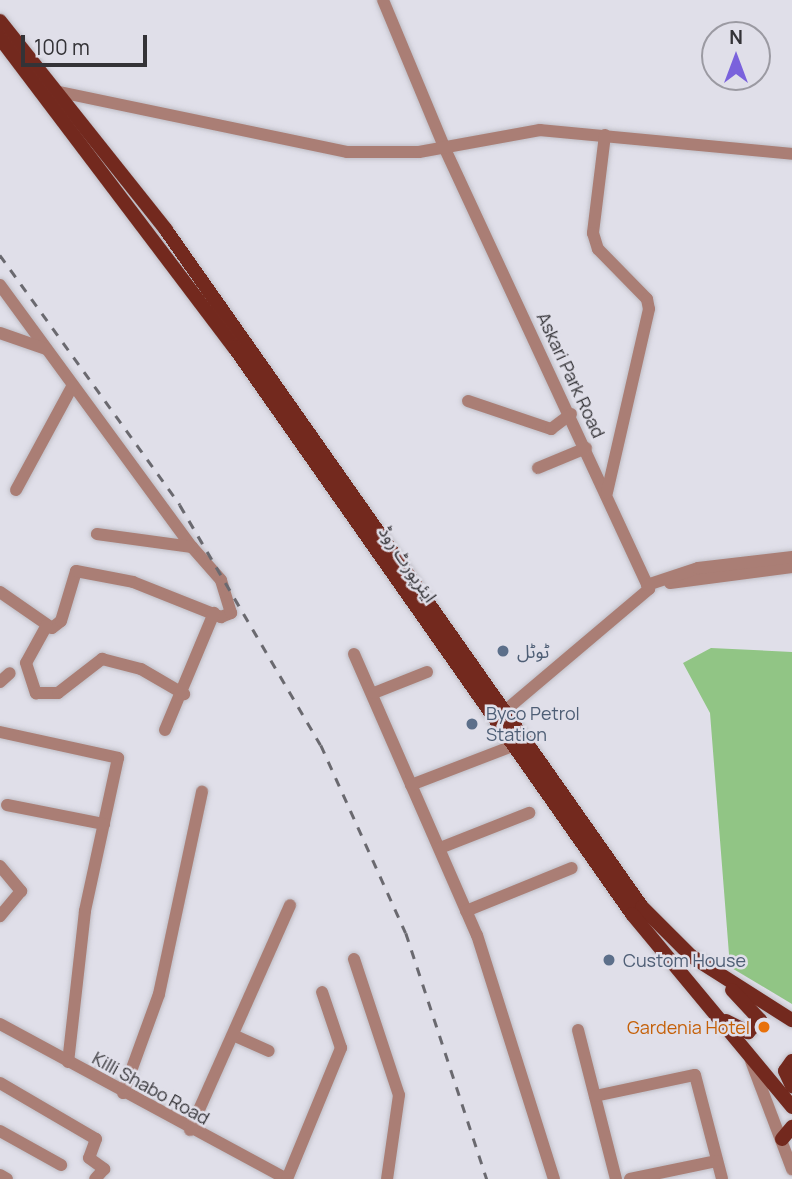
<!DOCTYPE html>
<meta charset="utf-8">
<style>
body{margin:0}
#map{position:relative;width:792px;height:1179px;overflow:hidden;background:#e0dfe9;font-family:Manrope,"Noto Sans Arabic",sans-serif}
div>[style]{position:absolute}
.green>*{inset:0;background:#91c585}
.roads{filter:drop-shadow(0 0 2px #bebdc5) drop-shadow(0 0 2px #bebdc5)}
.minor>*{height:12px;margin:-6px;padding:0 6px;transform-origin:6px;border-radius:6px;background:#aa7e75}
.major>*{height:14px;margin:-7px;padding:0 7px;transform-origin:7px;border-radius:7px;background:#73291e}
.rail>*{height:2.5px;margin-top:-1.25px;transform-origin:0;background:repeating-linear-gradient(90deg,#6a696f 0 9px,transparent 0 18px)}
.dots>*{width:19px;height:19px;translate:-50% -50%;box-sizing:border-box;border:4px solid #e0dfe9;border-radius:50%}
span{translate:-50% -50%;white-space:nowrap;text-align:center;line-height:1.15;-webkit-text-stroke:5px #e0dfe9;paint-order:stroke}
.street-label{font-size:18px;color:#343337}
.service-label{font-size:18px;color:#4e5e75}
.left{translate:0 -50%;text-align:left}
.food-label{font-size:18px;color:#c56008}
.right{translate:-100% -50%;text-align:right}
.north{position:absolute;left:701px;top:21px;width:70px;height:70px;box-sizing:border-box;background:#e0dfe9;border:2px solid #9b9aa2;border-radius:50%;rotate:0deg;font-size:19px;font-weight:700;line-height:28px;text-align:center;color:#343337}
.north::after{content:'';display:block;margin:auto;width:24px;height:32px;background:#7a62dc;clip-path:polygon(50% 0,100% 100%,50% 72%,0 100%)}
.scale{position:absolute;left:21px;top:35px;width:126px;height:32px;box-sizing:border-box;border:4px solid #343337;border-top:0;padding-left:9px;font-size:21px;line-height:24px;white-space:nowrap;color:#343337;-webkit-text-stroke:5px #e0dfe9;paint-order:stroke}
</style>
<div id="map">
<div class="green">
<div style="clip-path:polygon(711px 648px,792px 652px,792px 1004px,730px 967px,710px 713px,683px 663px)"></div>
</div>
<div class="roads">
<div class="minor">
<div style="left:383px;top:0;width:161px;rotate:67.4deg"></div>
<div style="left:445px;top:149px;width:485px;rotate:65.1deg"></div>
<div style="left:649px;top:589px;width:194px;rotate:139.8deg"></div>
<div style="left:50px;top:90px;width:303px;rotate:11.8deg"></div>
<div style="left:347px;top:152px;width:72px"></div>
<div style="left:419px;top:152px;width:123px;rotate:-10.3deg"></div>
<div style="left:540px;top:130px;width:253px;rotate:5.4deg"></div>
<div style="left:605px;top:135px;width:99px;rotate:97deg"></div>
<div style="left:593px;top:233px;width:17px;rotate:73deg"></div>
<div style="left:598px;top:249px;width:70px;rotate:45.6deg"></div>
<div style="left:647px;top:299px;width:10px;rotate:79deg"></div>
<div style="left:649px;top:309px;width:189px;rotate:102.9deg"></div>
<div style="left:0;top:285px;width:325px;rotate:53.8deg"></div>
<div style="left:0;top:333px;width:49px;rotate:19.2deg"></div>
<div style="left:468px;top:401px;width:88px;rotate:18.6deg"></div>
<div style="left:551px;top:429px;width:25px;rotate:-37deg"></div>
<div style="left:538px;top:468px;width:52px;rotate:-22.6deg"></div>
<div style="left:16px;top:490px;width:119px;rotate:-61.5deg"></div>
<div style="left:670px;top:583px;width:123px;rotate:-7.5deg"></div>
<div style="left:647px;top:585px;width:54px;rotate:-18.4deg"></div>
<div style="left:698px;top:568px;width:95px;rotate:-6.7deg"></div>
<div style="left:0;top:592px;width:63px;rotate:34.7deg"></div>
<div style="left:52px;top:628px;width:11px;rotate:-38deg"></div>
<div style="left:61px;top:621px;width:52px;rotate:-73.3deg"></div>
<div style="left:76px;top:571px;width:58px;rotate:10.9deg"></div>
<div style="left:133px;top:582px;width:95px;rotate:21.7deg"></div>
<div style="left:221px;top:617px;width:11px;rotate:-22deg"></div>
<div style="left:231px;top:613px;width:34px;rotate:-107deg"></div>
<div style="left:221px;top:580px;width:44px;rotate:-131.3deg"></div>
<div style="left:192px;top:547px;width:96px;rotate:-172.2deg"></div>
<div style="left:47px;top:625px;width:43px;rotate:118.9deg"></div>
<div style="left:26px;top:663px;width:32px;rotate:72deg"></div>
<div style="left:36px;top:693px;width:22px"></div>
<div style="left:58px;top:693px;width:56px;rotate:-37.7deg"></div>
<div style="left:102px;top:659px;width:40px;rotate:14.4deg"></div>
<div style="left:141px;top:669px;width:50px;rotate:30.2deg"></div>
<div style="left:354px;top:654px;width:307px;rotate:66.4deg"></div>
<div style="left:477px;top:935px;width:256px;rotate:72.5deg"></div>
<div style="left:0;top:682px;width:13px;rotate:-42deg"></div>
<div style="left:374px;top:693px;width:57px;rotate:-21.6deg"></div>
<div style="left:165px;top:730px;width:127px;rotate:-67.3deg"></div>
<div style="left:0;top:732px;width:121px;rotate:12.4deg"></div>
<div style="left:118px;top:758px;width:157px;rotate:102.2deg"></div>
<div style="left:85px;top:911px;width:152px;rotate:96.4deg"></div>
<div style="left:411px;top:785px;width:106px;rotate:-21deg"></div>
<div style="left:7px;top:805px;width:99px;rotate:11.1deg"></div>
<div style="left:440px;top:848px;width:96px;rotate:-21.5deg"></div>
<div style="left:0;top:866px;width:33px;rotate:50deg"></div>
<div style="left:21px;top:891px;width:33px;rotate:130deg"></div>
<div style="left:466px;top:911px;width:114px;rotate:-22.1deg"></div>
<div style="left:354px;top:959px;width:143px;rotate:71.7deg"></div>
<div style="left:399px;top:1095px;width:85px;rotate:98.1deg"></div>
<div style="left:0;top:1024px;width:326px;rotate:28.4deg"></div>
<div style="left:578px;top:1030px;width:154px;rotate:75.7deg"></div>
<div style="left:233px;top:1035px;width:39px;rotate:24deg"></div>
<div style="left:751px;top:1061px;width:116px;rotate:69.2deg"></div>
<div style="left:0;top:1083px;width:111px;rotate:30.3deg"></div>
<div style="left:96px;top:1139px;width:20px;rotate:110deg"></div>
<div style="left:89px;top:1158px;width:19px;rotate:36deg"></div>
<div style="left:104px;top:1169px;width:13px;rotate:132deg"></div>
<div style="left:123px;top:1093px;width:105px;rotate:-70deg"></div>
<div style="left:159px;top:994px;width:207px;rotate:-78deg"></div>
<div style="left:595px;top:1096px;width:102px;rotate:-11.9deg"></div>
<div style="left:695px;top:1075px;width:107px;rotate:75.4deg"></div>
<div style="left:190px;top:1130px;width:246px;rotate:-66deg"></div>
<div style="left:0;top:1131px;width:70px;rotate:29.1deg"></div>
<div style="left:0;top:1175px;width:8px;rotate:30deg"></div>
<div style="left:287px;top:1179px;width:142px;rotate:-67.6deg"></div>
<div style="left:341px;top:1048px;width:59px;rotate:-108.7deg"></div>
<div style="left:630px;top:1179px;width:89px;rotate:-11.7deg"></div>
</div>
<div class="major">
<div style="left:0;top:21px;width:267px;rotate:51.5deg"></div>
<div style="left:166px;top:230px;width:828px;rotate:54.89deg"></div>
<div style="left:642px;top:907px;width:69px;rotate:45deg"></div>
<div style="left:691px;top:956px;width:120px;rotate:32.4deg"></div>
<div style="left:0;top:38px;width:388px;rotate:52.9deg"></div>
<div style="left:234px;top:347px;width:693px;rotate:54.93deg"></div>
<div style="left:632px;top:914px;width:251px;rotate:50.3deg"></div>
<div style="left:726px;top:1021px;width:25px;rotate:27deg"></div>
<div style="left:748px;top:1032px;width:17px;rotate:-45deg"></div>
<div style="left:760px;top:1020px;width:41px;rotate:-133deg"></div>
<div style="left:792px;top:1061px;width:12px;rotate:125deg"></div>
<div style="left:785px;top:1071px;width:17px;rotate:65deg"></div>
<div style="left:782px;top:1139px;width:16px;rotate:-50deg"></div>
</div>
</div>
<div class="rail">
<div style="left:0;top:255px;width:308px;rotate:54.2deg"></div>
<div style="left:180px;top:505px;width:278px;rotate:59.6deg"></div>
<div style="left:321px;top:745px;width:206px;rotate:65.7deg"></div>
<div style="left:406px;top:933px;width:259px;rotate:71.8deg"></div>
</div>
<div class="dots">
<div style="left:503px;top:651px;background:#5c6f8a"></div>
<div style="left:472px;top:724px;background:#5c6f8a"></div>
<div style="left:609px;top:960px;background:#5c6f8a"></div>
<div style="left:764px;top:1027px;background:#e8710a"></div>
</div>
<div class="street-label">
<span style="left:571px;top:375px;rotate:65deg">Askari Park Road</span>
<span style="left:408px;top:564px;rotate:56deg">ایئرپورٹ روڈ</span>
<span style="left:151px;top:1088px;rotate:29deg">Killi Shabo Road</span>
</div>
<div class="service-label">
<span class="left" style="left:517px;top:651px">ٹوٹل</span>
<span class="left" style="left:486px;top:724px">Byco Petrol<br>Station</span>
<span class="left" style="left:623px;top:960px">Custom House</span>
</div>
<div class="food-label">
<span class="right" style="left:750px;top:1027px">Gardenia Hotel</span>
</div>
<div class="north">N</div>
<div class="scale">100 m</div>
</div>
